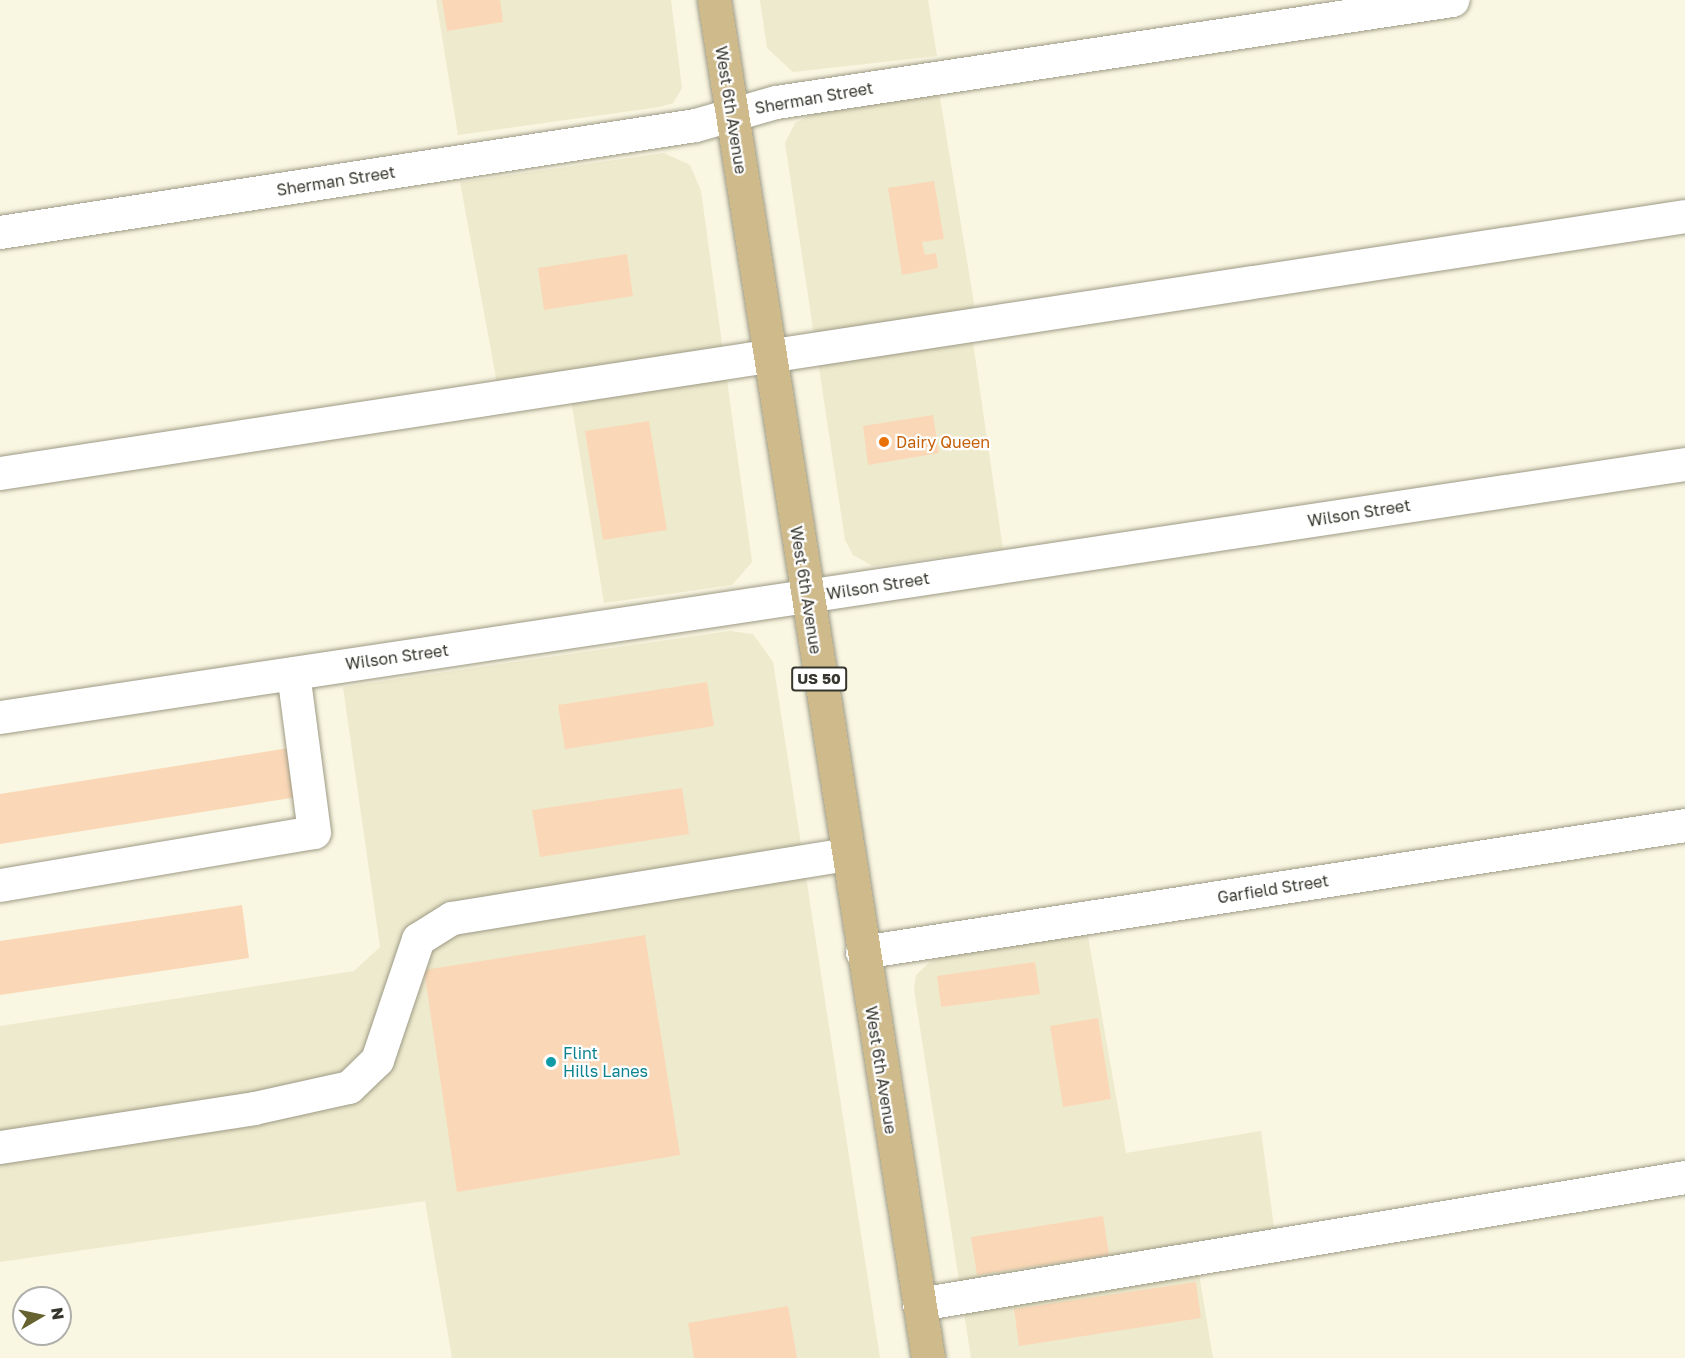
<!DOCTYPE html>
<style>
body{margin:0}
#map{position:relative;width:1685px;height:1358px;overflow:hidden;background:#f9f6e1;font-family:"Golos Text",sans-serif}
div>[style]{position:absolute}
.built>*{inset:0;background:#eeeacd}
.building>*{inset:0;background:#fad8b7}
.roads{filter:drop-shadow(0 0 2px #9d9a86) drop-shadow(0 0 2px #9d9a86)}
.minor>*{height:33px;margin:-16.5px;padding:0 16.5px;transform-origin:16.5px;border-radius:16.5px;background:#fff}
.major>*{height:33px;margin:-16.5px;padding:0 16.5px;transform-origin:16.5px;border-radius:16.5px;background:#ceba8a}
.dots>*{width:16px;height:16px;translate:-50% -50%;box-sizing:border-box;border:3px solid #fff;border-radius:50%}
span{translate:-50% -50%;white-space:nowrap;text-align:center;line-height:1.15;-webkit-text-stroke:4.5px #fff;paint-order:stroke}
.shield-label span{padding:2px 4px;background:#fff;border:2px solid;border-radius:4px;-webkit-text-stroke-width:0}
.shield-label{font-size:15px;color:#37362e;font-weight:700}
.street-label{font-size:16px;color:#37362e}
.food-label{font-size:16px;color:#c56008}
.left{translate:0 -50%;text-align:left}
.culture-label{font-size:16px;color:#0d838f}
.north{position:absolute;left:12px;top:1286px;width:60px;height:60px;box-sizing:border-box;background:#fff;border:2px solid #afafab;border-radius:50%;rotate:81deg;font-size:16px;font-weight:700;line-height:24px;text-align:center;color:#37362e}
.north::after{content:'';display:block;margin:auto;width:21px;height:27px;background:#666330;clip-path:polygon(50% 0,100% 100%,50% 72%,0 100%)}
</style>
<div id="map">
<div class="built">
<div style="clip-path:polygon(436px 0,671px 0,682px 88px,673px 103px,660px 107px,458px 135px)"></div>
<div style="clip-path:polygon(760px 0,928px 0,937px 56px,793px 72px,767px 48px)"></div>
<div style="clip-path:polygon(939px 92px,974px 303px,971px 329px,1003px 549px,873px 566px,853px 555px,845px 540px,785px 143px,795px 123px,813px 114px)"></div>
<div style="clip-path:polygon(664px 153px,690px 165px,701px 191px,752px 562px,732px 585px,604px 603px,570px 394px,501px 405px,460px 182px)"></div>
<div style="clip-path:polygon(730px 631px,753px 634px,773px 662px,880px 1358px,452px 1358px,425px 1201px,0 1262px,0 1026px,354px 971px,380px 947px,343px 687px)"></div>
<div style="clip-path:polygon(1087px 931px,1126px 1153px,1261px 1131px,1275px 1235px,1195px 1250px,1213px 1358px,971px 1358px,914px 989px,916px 975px,930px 962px,949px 955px)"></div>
</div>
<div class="building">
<div style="clip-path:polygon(442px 0,500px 0,503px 22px,447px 31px)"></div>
<div style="clip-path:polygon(934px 181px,944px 239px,922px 242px,925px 255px,936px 253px,938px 268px,902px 275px,888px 188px)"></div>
<div style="clip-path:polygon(627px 254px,633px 296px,544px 310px,538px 268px)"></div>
<div style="clip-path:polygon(933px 415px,939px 453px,868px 465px,863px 426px)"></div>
<div style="clip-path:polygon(649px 421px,667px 530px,603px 540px,585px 431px)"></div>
<div style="clip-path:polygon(707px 682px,714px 726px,565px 749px,558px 705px)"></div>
<div style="clip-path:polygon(289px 748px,297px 797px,0 844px,0 794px)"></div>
<div style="clip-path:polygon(682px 788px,689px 834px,540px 857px,532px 810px)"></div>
<div style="clip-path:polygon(242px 905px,249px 958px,0 995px,0 941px)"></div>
<div style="clip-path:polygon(645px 935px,680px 1155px,457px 1192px,424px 970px)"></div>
<div style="clip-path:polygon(1035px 962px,1040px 994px,941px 1007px,937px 976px)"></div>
<div style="clip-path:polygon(1098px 1018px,1111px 1099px,1063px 1107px,1050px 1026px)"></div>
<div style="clip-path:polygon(1103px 1216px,1109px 1255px,977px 1275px,971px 1237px)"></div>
<div style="clip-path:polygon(1196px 1282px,1201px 1318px,1019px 1346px,1014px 1309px)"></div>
<div style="clip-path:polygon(788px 1306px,797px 1358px,694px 1358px,688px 1323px)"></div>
</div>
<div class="roads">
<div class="minor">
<div style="left:0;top:232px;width:703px;rotate:-8.75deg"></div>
<div style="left:695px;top:125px;width:84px;rotate:-15.9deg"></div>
<div style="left:776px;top:102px;width:684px;rotate:-8.58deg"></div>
<div style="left:0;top:473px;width:1704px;rotate:-8.67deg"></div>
<div style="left:0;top:717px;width:1704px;rotate:-8.54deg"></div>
<div style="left:0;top:885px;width:318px;rotate:-9.6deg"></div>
<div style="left:314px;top:832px;width:160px;rotate:-97.5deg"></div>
<div style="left:862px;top:952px;width:833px;rotate:-8.77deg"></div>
<div style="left:0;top:1147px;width:257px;rotate:-8.7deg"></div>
<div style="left:254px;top:1108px;width:97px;rotate:-12.5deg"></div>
<div style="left:349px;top:1087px;width:39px;rotate:-44deg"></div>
<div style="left:377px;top:1060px;width:128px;rotate:-71.3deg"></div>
<div style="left:418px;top:939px;width:40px;rotate:-32deg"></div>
<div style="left:452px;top:918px;width:399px;rotate:-9.2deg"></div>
<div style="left:919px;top:1304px;width:776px;rotate:-9.41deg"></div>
</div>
<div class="major">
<div style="left:714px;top:0;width:1375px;rotate:81.04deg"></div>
</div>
</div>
<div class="dots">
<div style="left:884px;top:442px;background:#e8710a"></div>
<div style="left:551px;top:1062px;background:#0f9aa8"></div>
</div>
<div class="shield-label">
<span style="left:819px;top:679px">US 50</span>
</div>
<div class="street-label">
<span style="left:814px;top:98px;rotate:-10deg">Sherman Street</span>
<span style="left:731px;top:110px;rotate:81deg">West 6th Avenue</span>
<span style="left:336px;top:181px;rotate:-9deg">Sherman Street</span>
<span style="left:1359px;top:513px;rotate:-9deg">Wilson Street</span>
<span style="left:878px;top:586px;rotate:-9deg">Wilson Street</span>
<span style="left:806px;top:590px;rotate:81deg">West 6th Avenue</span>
<span style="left:397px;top:657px;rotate:-8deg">Wilson Street</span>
<span style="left:1273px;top:889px;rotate:-9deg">Garfield Street</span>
<span style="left:881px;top:1070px;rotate:81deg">West 6th Avenue</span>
</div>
<div class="food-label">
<span class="left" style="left:896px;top:442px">Dairy Queen</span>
</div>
<div class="culture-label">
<span class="left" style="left:563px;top:1062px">Flint<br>Hills Lanes</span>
</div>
<div class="north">N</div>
</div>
